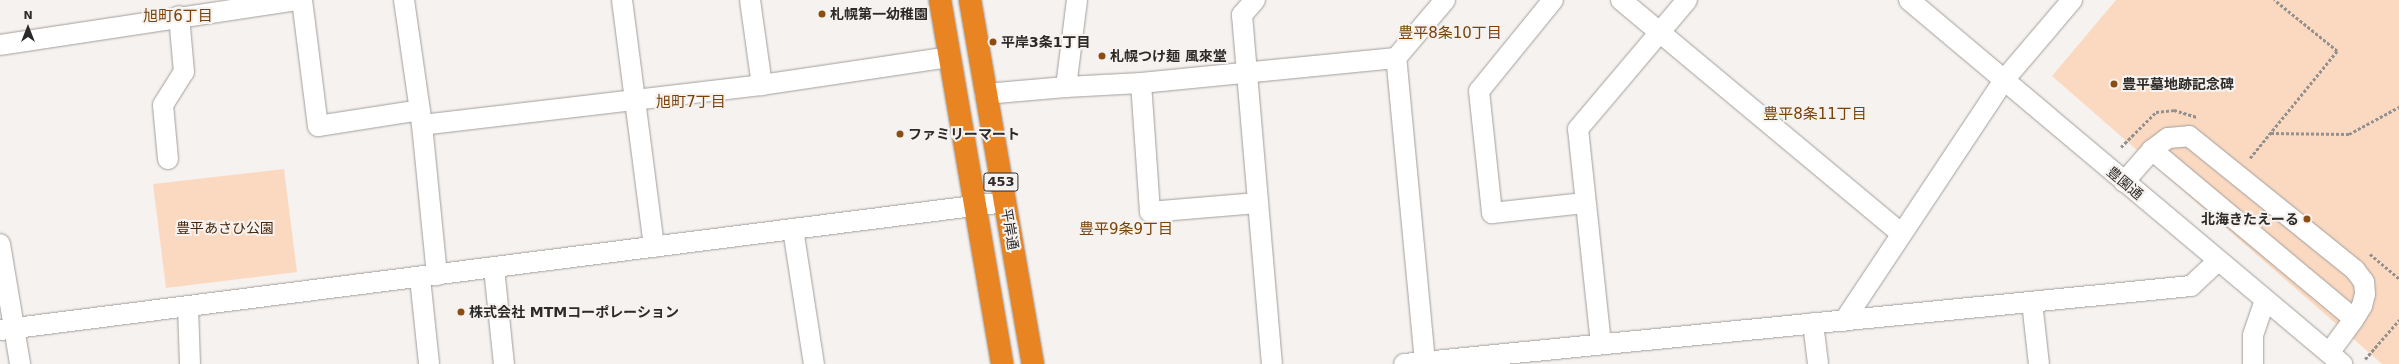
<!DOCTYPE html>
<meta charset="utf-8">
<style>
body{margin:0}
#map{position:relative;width:2399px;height:364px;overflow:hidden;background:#f6f2ef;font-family:"DejaVu Sans","Noto Sans JP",sans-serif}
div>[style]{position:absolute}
.green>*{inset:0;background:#fbd9c1}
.path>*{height:2.5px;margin-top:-1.25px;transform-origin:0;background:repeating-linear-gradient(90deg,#93918f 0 3px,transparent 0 5px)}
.roads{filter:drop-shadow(0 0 1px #a19e9b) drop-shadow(0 0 1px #a19e9b)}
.minor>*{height:20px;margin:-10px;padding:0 10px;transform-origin:10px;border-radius:10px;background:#fff}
.highway>*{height:22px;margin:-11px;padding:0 11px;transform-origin:11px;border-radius:11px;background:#e88421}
.dots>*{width:11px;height:11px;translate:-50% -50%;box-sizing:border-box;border:2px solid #f6f2ef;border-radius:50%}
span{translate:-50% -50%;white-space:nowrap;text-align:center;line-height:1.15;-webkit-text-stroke:4px #f6f2ef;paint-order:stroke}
.shield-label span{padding:1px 3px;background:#f6f2ef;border:1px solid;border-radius:3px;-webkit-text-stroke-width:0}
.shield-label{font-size:13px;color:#2c2b2a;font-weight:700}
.poi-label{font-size:14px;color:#2c2b2a;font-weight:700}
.left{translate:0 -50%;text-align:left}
.right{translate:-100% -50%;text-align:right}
.street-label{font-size:14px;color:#2c2b2a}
.park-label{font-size:14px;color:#46260a}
.neighbourhood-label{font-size:15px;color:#7a4209}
.north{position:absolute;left:8px;top:8px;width:40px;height:40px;-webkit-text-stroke:3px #f6f2ef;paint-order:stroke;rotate:0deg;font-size:11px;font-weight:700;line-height:16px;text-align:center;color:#2c2b2a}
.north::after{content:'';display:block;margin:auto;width:14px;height:18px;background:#2c2b2a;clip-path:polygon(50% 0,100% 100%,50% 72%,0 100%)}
</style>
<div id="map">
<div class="green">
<div style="clip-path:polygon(2116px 0,2399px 0,2399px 364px,2382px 364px,2052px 76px)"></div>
<div style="clip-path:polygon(284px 169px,297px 272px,166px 288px,153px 184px)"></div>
</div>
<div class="path">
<div style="left:2271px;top:133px;width:78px;rotate:0.7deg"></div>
<div style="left:2349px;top:134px;width:57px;rotate:-28.4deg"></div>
<div style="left:2121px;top:147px;width:49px;rotate:-45deg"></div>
<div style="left:2156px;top:112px;width:18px;rotate:-6deg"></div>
<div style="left:2174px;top:110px;width:24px;rotate:17deg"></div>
<div style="left:2250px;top:158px;width:138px;rotate:-50.9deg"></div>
<div style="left:2337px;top:51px;width:81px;rotate:-141deg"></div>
<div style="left:2370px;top:254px;width:38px;rotate:40deg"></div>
<div style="left:2365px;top:359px;width:52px;rotate:-48.9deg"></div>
</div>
<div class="roads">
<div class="minor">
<div style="left:302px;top:0;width:127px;rotate:82.8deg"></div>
<div style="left:318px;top:126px;width:103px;rotate:-8.9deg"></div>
<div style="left:404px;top:0;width:126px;rotate:81.8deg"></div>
<div style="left:422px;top:125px;width:151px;rotate:84.3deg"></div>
<div style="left:622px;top:0;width:249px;rotate:82.6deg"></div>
<div style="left:750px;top:0;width:86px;rotate:82deg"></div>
<div style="left:1255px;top:0;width:20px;rotate:131deg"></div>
<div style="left:1242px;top:15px;width:350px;rotate:85.1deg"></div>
<div style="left:1553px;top:0;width:117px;rotate:129.1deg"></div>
<div style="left:1479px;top:91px;width:123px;rotate:83.9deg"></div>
<div style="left:1492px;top:213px;width:93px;rotate:-6.2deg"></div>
<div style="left:1621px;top:0;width:364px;rotate:39.8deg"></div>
<div style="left:1909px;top:0;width:566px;rotate:40.05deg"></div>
<div style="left:0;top:45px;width:300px;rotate:-8.6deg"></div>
<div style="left:1141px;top:83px;width:129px;rotate:86deg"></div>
<div style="left:1150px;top:212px;width:107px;rotate:-4.8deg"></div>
<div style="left:1066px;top:87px;width:75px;rotate:-3.1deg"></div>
<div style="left:1141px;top:83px;width:256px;rotate:-5.6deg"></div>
<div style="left:985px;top:94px;width:81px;rotate:-4.9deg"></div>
<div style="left:1066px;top:87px;width:88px;rotate:-82.8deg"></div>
<div style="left:422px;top:125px;width:342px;rotate:-6.7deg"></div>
<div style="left:762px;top:85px;width:189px;rotate:-8.5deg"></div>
<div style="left:2152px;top:150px;width:20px;rotate:-37deg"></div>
<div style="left:2168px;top:138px;width:21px;rotate:-5deg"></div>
<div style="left:2189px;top:136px;width:213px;rotate:38.9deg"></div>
<div style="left:2355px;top:270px;width:15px;rotate:53deg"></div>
<div style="left:2364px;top:282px;width:12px;rotate:85deg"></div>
<div style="left:2365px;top:294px;width:12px;rotate:104deg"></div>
<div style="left:2362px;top:306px;width:15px;rotate:122deg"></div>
<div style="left:168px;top:159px;width:54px;rotate:-95.3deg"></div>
<div style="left:163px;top:105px;width:39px;rotate:-58deg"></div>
<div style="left:184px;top:72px;width:56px;rotate:-95.1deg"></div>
<div style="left:2124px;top:182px;width:43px;rotate:-48.8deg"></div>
<div style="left:2152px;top:150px;width:263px;rotate:39.9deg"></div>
<div style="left:2354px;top:319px;width:42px;rotate:126.3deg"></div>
<div style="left:793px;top:229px;width:137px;rotate:81.2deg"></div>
<div style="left:0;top:244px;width:122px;rotate:80.5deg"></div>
<div style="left:494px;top:268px;width:97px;rotate:84.1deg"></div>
<div style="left:420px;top:278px;width:86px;rotate:84deg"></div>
<div style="left:2032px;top:302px;width:62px;rotate:83.6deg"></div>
<div style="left:188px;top:307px;width:57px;rotate:88deg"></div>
<div style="left:1844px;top:321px;width:289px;rotate:-56.4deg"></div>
<div style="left:2004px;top:80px;width:105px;rotate:-49.6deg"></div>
<div style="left:1813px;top:323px;width:41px;rotate:83deg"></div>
<div style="left:0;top:330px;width:1013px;rotate:-7.26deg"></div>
<div style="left:1601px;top:344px;width:216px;rotate:-96.1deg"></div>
<div style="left:1578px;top:129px;width:169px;rotate:-49.8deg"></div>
<div style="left:1425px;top:362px;width:305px;rotate:-95.4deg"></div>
<div style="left:1396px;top:58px;width:76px;rotate:-49.8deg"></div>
<div style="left:1404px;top:364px;width:791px;rotate:-5.66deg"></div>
<div style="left:2191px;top:286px;width:37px;rotate:-43deg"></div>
<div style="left:2253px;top:364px;width:29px;rotate:-90deg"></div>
<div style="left:2253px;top:335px;width:37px;rotate:-71deg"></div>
</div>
<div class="highway">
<div style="left:940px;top:0;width:369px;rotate:80.3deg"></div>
<div style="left:970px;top:0;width:369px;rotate:80.2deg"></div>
</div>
</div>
<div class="dots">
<div style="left:822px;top:14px;background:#8b4d11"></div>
<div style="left:993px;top:42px;background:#8b4d11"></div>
<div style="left:1102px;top:56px;background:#8b4d11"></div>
<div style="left:2114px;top:84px;background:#8b4d11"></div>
<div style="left:900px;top:134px;background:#8b4d11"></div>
<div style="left:2307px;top:219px;background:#8b4d11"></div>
<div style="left:461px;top:312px;background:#8b4d11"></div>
</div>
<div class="shield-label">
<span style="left:1001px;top:182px">453</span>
</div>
<div class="poi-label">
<span class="left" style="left:830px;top:14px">札幌第一幼稚園</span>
<span class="left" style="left:1001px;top:42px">平岸3条1丁目</span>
<span class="left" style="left:1110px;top:56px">札幌つけ麺 風來堂</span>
<span class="left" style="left:2122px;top:84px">豊平墓地跡記念碑</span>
<span class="left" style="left:908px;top:134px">ファミリーマート</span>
<span class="right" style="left:2299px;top:219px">北海きたえーる</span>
<span class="left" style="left:469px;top:312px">株式会社 MTMコーポレーション</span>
</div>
<div class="street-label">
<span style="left:2125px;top:183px;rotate:40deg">豊園通</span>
<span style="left:1010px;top:229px;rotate:80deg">平岸通</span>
</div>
<div class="park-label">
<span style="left:225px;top:228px">豊平あさひ公園</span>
</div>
<div class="neighbourhood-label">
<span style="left:178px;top:17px">旭町6丁目</span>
<span style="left:1450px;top:34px">豊平8条10丁目</span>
<span style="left:691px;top:103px">旭町7丁目</span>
<span style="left:1815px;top:115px">豊平8条11丁目</span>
<span style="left:1126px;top:230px">豊平9条9丁目</span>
</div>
<div class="north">N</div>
</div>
